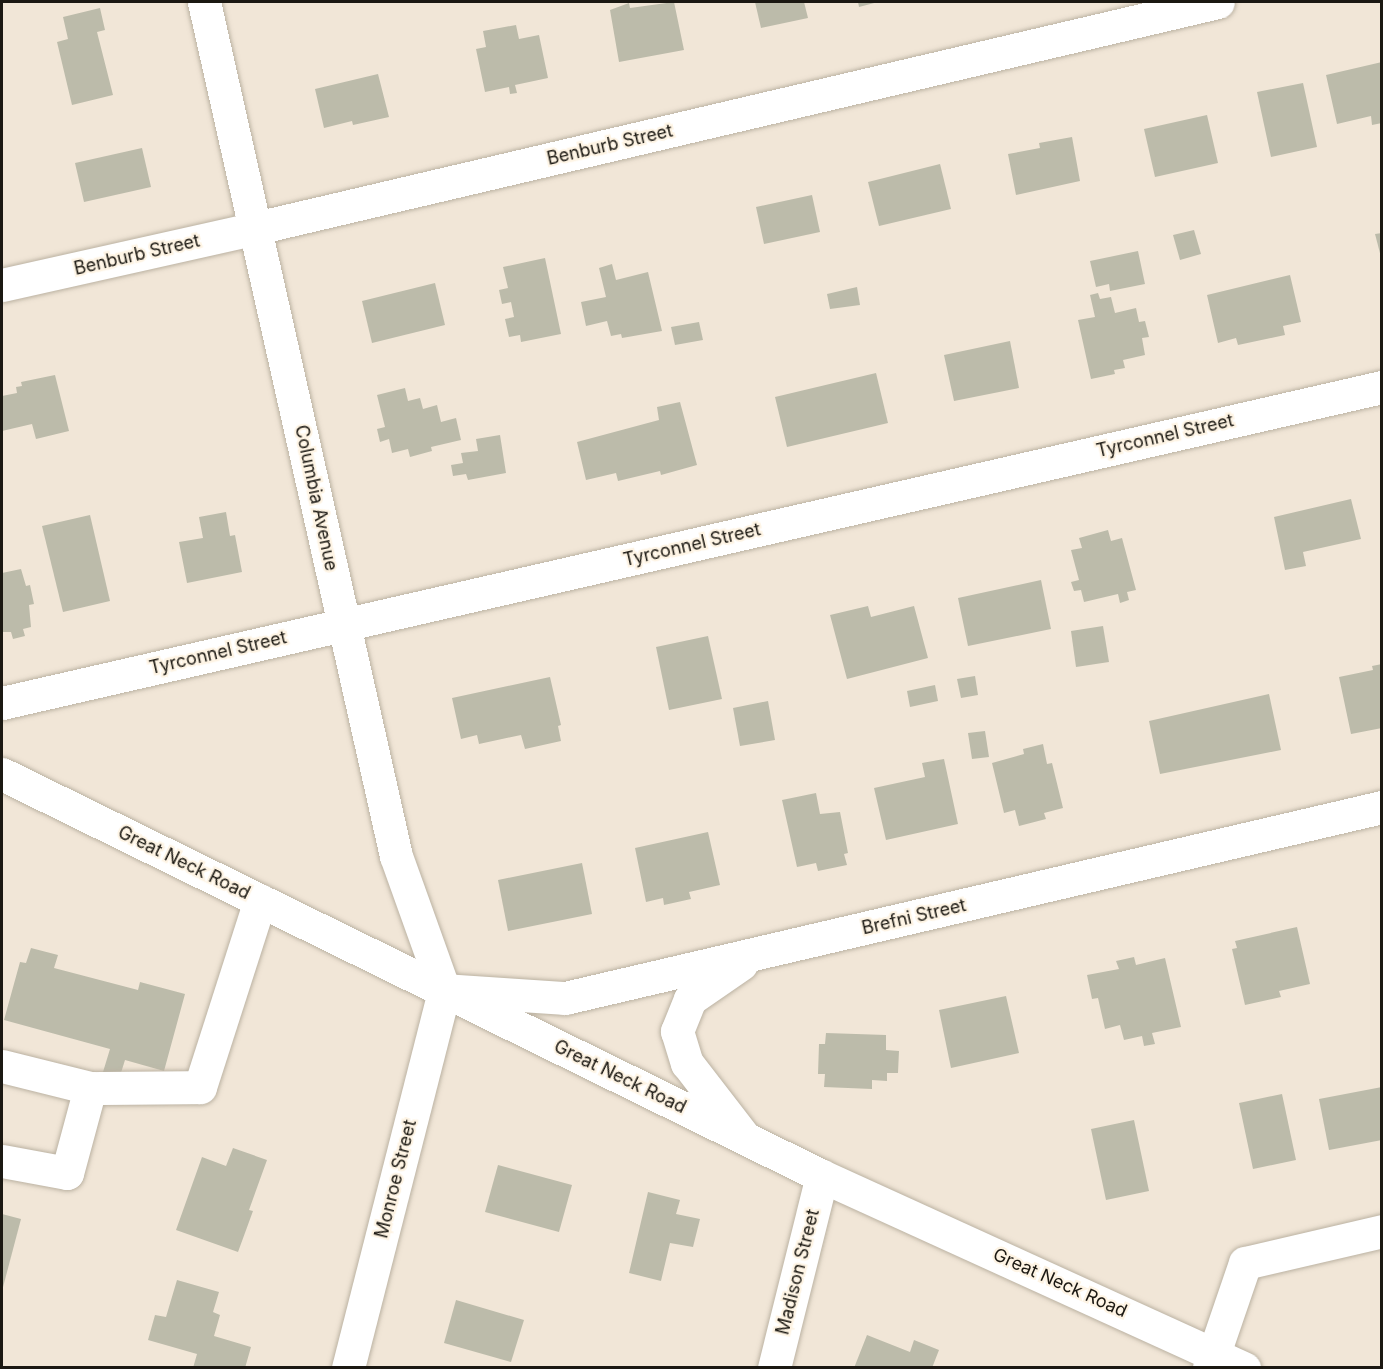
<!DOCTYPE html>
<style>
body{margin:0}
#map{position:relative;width:1383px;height:1369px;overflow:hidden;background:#f1e6d7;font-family:Inter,sans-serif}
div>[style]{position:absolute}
.building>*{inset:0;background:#bcbbaa}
.roads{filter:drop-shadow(0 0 2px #bbb2a2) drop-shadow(0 0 2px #bbb2a2)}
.minor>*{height:33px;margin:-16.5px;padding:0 16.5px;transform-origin:16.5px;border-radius:16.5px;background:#fff}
.major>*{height:33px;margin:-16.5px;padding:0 16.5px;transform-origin:16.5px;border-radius:16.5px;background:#fff}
span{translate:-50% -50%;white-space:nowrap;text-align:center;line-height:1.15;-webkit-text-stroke:4.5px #fef4e4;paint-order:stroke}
.street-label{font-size:18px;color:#1b1812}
.frame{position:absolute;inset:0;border:3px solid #1b1812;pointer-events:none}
</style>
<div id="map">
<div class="building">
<div style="clip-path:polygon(674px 2px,684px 50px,619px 62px,610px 10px,629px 3px,630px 8px)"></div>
<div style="clip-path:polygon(755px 2px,804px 2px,808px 18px,761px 28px)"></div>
<div style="clip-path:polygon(858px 2px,878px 2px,859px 7px)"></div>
<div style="clip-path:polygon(100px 8px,105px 30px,97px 32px,113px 95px,72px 105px,57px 42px,68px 39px,63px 17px)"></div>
<div style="clip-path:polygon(516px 25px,519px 39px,539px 35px,548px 78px,515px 85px,517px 93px,510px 94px,509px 87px,485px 92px,476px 49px,486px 47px,483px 31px)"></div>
<div style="clip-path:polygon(1382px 62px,1382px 123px,1372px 125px,1371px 116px,1337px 124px,1326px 75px)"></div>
<div style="clip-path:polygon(378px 74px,389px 117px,353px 125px,352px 121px,324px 128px,315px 89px)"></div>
<div style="clip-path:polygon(1303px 83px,1317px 147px,1271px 157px,1257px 92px)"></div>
<div style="clip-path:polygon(1207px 115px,1218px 163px,1155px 177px,1144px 129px)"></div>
<div style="clip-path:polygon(1072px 137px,1080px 181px,1016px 195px,1008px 154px,1040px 148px,1039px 143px)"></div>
<div style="clip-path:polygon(142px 148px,151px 187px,84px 202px,75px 163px)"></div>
<div style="clip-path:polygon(940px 164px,951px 209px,879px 226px,868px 182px)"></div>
<div style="clip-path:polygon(812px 195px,820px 232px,764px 244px,756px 207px)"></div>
<div style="clip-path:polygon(1194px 230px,1201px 254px,1180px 260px,1173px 235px)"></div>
<div style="clip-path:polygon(1382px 233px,1382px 257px,1381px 257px,1375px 234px)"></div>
<div style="clip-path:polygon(1138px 251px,1145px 284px,1110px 291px,1109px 284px,1096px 287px,1090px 261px)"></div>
<div style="clip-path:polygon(545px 258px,561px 334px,521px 342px,520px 335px,509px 337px,505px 319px,514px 317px,511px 302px,502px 304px,499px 290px,508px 288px,503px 267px)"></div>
<div style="clip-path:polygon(612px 264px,616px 280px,648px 272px,662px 331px,622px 338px,621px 334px,611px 336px,607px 321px,586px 326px,581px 302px,606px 297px,599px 268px)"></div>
<div style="clip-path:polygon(1290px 275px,1301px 322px,1283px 326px,1285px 335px,1238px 345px,1236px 338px,1218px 343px,1207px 295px)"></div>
<div style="clip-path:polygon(435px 283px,445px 325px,372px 343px,362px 301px)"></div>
<div style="clip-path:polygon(857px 287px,860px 305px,830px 309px,827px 294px)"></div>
<div style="clip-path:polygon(1098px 293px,1100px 299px,1111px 297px,1115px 313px,1136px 308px,1139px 322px,1145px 321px,1149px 337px,1142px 338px,1145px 355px,1123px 360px,1125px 368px,1114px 370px,1115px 374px,1091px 379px,1078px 320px,1095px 317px,1090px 295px)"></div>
<div style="clip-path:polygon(699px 322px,703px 340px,675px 345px,671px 327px)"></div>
<div style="clip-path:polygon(1010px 341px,1019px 388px,954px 401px,944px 355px)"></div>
<div style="clip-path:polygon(876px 373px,888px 423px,787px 447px,775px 397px)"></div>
<div style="clip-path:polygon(55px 375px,69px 431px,36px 439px,32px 424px,2px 431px,2px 396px,17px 393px,16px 387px,22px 386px,21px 382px)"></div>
<div style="clip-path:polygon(405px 388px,408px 401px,420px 398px,423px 409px,437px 405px,441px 422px,456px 418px,461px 440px,431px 447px,432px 451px,410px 457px,408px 449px,392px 453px,389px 439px,380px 442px,377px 429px,385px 427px,377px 395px)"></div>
<div style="clip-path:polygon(680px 402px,697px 465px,661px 475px,660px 471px,618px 481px,616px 473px,586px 480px,577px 442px,659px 420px,657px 407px)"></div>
<div style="clip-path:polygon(500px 435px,506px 473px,468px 480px,466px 474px,453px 476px,451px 465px,463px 463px,461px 453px,478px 451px,476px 439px)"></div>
<div style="clip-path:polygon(1351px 499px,1361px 539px,1303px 552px,1306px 566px,1285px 570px,1274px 517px)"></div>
<div style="clip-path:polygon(226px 512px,230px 536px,235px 535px,242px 572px,187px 583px,179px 542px,203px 538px,199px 517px)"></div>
<div style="clip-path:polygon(90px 515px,110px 601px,63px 612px,42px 526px)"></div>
<div style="clip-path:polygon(1108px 530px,1111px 541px,1122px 538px,1136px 590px,1127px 592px,1129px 600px,1120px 603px,1118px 594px,1084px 602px,1081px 590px,1074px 591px,1071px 582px,1079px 580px,1071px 550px,1082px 548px,1079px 538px)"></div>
<div style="clip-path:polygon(21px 569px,26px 586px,30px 585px,34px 604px,29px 605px,31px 627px,23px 629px,25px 636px,13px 639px,11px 632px,2px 632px,2px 573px)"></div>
<div style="clip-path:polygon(1041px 580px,1051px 629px,968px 646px,958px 598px)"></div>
<div style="clip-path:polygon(868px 606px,871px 617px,914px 606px,928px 658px,847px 679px,830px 615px)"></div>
<div style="clip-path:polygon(1103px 626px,1109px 662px,1076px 667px,1071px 631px)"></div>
<div style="clip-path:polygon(708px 636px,722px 699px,669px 710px,656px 647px)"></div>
<div style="clip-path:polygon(1382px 664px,1382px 728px,1351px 734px,1339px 677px,1373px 670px,1372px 666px)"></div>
<div style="clip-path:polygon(975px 676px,978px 695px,961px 698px,957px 679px)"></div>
<div style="clip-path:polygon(550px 677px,561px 725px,558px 726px,561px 741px,525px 749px,521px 735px,479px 744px,477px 735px,461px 739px,452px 698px)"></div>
<div style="clip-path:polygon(935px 685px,938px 701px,910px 707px,907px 691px)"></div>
<div style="clip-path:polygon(1269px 694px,1281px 750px,1160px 774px,1149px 721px)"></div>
<div style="clip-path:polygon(768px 701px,775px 740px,740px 746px,733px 708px)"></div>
<div style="clip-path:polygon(985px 731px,989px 757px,972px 759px,968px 733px)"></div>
<div style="clip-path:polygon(1043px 744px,1047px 764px,1052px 763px,1063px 808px,1044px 813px,1046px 819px,1019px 826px,1015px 810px,1004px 813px,992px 763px,1024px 754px,1023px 749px)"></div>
<div style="clip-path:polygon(944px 759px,958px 824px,886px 840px,874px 788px,925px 777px,922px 763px)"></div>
<div style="clip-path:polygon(816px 793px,820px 814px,840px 812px,848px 853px,844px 854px,847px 865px,818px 871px,816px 863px,797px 867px,782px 800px)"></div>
<div style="clip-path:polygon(708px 832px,720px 885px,689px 892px,691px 899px,664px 905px,663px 898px,646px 902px,635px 848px)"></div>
<div style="clip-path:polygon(582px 863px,592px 914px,508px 931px,498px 880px)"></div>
<div style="clip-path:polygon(1297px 927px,1310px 984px,1279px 991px,1281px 997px,1245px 1005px,1232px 949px,1237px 948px,1235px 941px)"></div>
<div style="clip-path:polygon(31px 948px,58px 955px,54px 968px,138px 990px,140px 982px,185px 994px,164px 1071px,125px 1060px,120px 1076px,103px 1072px,110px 1049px,4px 1020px,20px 962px,26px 963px)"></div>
<div style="clip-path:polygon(1134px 957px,1136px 965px,1165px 958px,1181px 1027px,1152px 1033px,1155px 1044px,1144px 1046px,1142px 1036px,1124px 1040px,1120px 1025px,1105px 1029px,1098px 998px,1092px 999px,1087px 975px,1119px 969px,1116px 961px)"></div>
<div style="clip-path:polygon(1006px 996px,1019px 1053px,951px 1068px,939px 1010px)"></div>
<div style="clip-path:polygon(826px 1033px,886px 1035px,886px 1050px,899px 1051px,898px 1073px,887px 1073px,887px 1081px,872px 1080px,872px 1089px,824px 1087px,825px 1074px,818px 1074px,819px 1044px,825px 1044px)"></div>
<div style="clip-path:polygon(1382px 1087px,1382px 1140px,1329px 1150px,1319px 1099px)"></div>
<div style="clip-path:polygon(1282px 1094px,1296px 1160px,1253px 1169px,1239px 1103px)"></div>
<div style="clip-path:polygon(1134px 1120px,1149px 1191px,1106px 1200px,1091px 1129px)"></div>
<div style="clip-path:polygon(233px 1148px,267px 1160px,249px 1210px,253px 1211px,238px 1252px,176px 1230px,202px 1157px,226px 1166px)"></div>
<div style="clip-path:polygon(498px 1165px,572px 1185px,559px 1232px,485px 1212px)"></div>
<div style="clip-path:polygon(648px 1192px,680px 1200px,676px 1214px,700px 1219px,693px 1247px,670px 1243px,661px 1281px,629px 1273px)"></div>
<div style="clip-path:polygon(2px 1214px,21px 1219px,2px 1291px)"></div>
<div style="clip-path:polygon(177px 1280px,219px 1292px,213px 1312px,220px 1315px,214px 1336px,251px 1347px,245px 1368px,193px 1368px,197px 1354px,148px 1340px,155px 1315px,166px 1317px)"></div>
<div style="clip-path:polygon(456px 1300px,524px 1320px,511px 1362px,444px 1343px)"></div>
<div style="clip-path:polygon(867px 1335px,910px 1352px,914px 1340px,939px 1350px,932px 1368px,854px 1368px)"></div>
</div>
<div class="roads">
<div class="minor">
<div style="left:204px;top:2px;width:875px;rotate:77.33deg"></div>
<div style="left:396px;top:856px;width:142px;rotate:70.3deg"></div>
<div style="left:2px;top:285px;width:260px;rotate:-12.6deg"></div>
<div style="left:256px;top:228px;width:988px;rotate:-13.22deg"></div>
<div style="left:2px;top:703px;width:1416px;rotate:-12.9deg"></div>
<div style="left:741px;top:964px;width:62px;rotate:145.5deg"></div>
<div style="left:690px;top:999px;width:35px;rotate:112deg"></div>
<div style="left:677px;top:1031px;width:34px;rotate:73deg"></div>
<div style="left:687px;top:1063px;width:93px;rotate:52.4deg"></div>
<div style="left:444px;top:990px;width:121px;rotate:3.8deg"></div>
<div style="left:565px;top:998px;width:839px;rotate:-13.16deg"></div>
<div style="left:2px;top:1066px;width:91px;rotate:14deg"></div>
<div style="left:90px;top:1088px;width:88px;rotate:105.1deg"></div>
<div style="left:67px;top:1173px;width:66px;rotate:-169.5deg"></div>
<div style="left:90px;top:1088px;width:110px;rotate:-0.5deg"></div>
<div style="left:200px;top:1087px;width:196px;rotate:-72.2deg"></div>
<div style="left:348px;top:1368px;width:390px;rotate:-75.7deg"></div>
<div style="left:774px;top:1368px;width:198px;rotate:-76deg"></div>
<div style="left:1209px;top:1368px;width:111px;rotate:-71.1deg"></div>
<div style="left:1245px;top:1263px;width:141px;rotate:-13.1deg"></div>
</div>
<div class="major">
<div style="left:2px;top:774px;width:913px;rotate:26.12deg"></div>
<div style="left:822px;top:1176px;width:464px;rotate:24.5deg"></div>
</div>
</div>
<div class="street-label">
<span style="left:610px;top:145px;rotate:-13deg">Benburb Street</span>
<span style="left:137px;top:255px;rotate:-13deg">Benburb Street</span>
<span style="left:1165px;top:436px;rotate:-13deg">Tyrconnel Street</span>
<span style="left:316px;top:498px;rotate:78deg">Columbia Avenue</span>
<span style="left:692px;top:545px;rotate:-13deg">Tyrconnel Street</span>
<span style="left:218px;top:653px;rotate:-13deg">Tyrconnel Street</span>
<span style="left:184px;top:863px;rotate:26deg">Great Neck Road</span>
<span style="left:914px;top:917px;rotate:-13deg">Brefni Street</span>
<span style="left:620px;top:1077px;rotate:26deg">Great Neck Road</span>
<span style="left:396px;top:1179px;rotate:-76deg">Monroe Street</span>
<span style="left:798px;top:1272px;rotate:-76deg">Madison Street</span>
<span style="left:1060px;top:1283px;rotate:24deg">Great Neck Road</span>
</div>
<div class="frame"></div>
</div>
